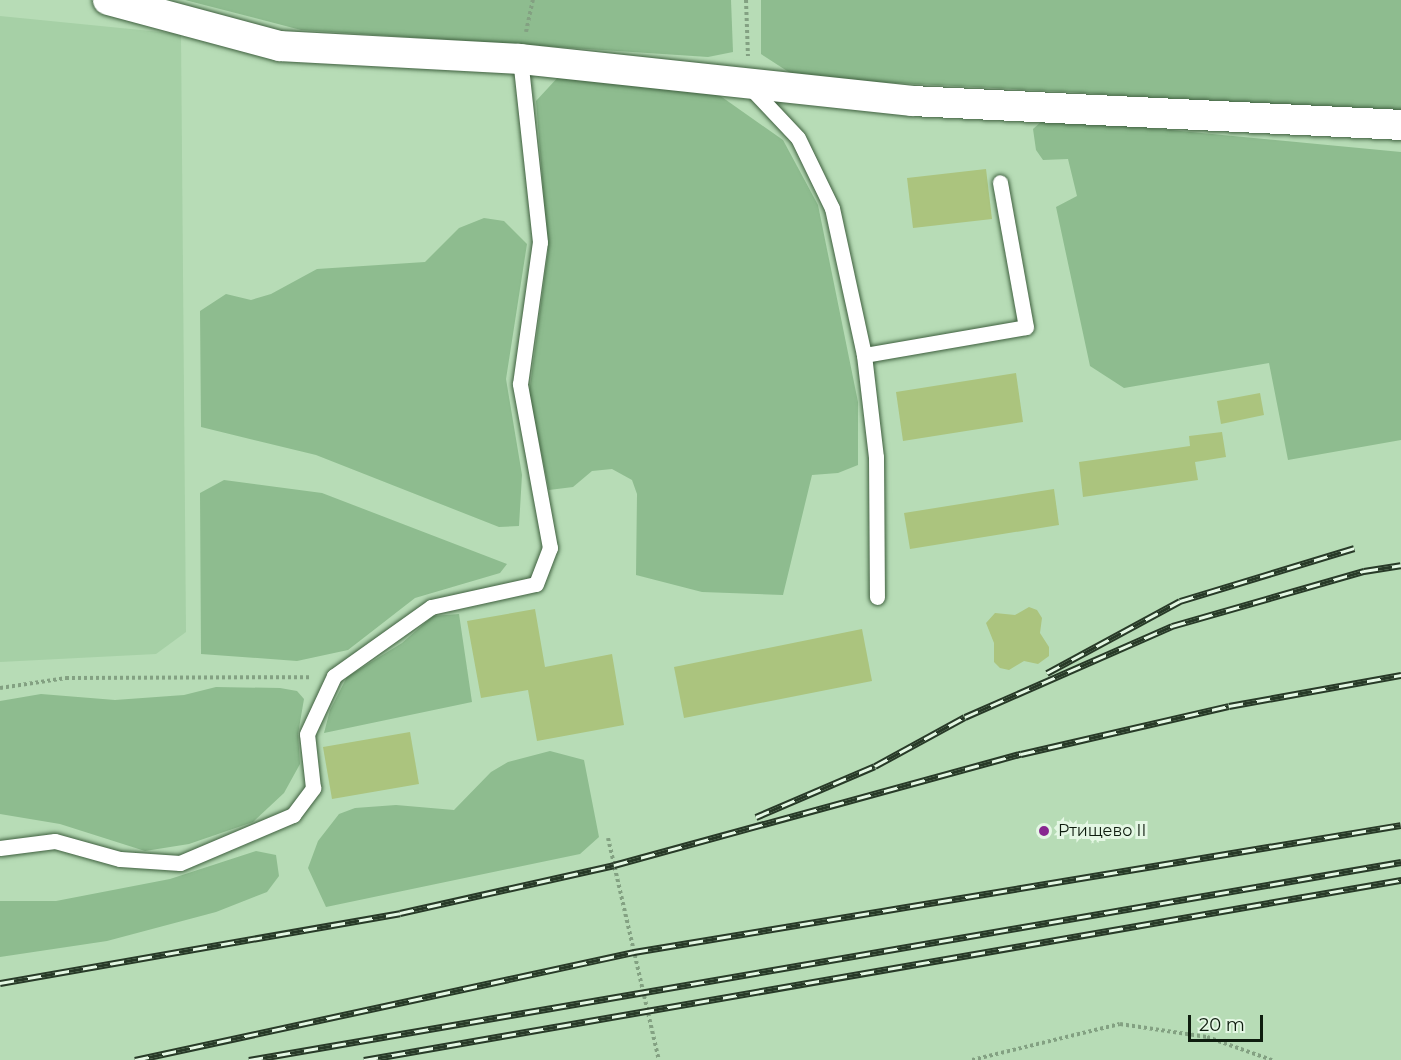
<!DOCTYPE html>
<meta charset="utf-8">
<style>
body{margin:0}
#map{position:relative;width:1401px;height:1060px;overflow:hidden;background:#b7dcb6;font-family:Montserrat,sans-serif}
div>[style]{position:absolute}
.built>*{inset:0;background:#a6d0a6}
.green>*{inset:0;background:#8ebc8f}
.building>*{inset:0;background:#abc47e}
.path>*{height:4px;margin-top:-2px;transform-origin:0;background:repeating-linear-gradient(90deg,#83a182 0 3px,transparent 0 6px)}
.roads{filter:drop-shadow(0 0 2px #3e5f3e) drop-shadow(0 0 2px #3e5f3e)}
.service>*{height:15px;margin:-7.5px;padding:0 7.5px;transform-origin:7.5px;border-radius:7.5px;background:#fff}
.minor>*{height:30px;margin:-15px;padding:0 15px;transform-origin:15px;border-radius:15px;background:#fff}
.rail>*{height:7px;margin-top:-3.5px;transform-origin:0;background:repeating-linear-gradient(90deg,#e4f7e4 0 14px,#283a28 0 28px);box-sizing:border-box;border-block:2px solid #283a28}
.dots>*{width:16px;height:16px;translate:-50% -50%;box-sizing:border-box;border:3px solid #e4f7e4;border-radius:50%}
span{translate:-50% -50%;white-space:nowrap;text-align:center;line-height:1.15;-webkit-text-stroke:6px #e4f7e4;paint-order:stroke}
.poi-label{font-size:16px;color:#0e1c0e}
.left{translate:0 -50%;text-align:left}
.scale{position:absolute;left:1188px;top:1015px;width:75px;height:27px;box-sizing:border-box;border:3px solid #0e1c0e;border-top:0;padding-left:8px;font-size:18px;line-height:21px;white-space:nowrap;color:#0e1c0e;-webkit-text-stroke:4px #e4f7e4;paint-order:stroke}
</style>
<div id="map">
<div class="built">
<div style="clip-path:polygon(0 16px,181px 34px,186px 632px,156px 654px,0 662px)"></div>
</div>
<div class="green">
<div style="clip-path:polygon(185px 0,731px 0,733px 52px,708px 57px,301px 30px)"></div>
<div style="clip-path:polygon(761px 0,1401px 0,1401px 116px,1070px 92px,798px 78px,761px 54px)"></div>
<div style="clip-path:polygon(560px 75px,719px 95px,783px 140px,818px 205px,858px 402px,858px 465px,838px 473px,812px 475px,783px 595px,702px 592px,636px 575px,637px 494px,632px 480px,612px 469px,592px 471px,573px 487px,549px 490px,529px 394px,548px 251px,536px 101px)"></div>
<div style="clip-path:polygon(1066px 120px,1401px 152px,1401px 440px,1288px 460px,1269px 363px,1124px 388px,1090px 366px,1056px 207px,1077px 196px,1068px 159px,1043px 160px,1036px 150px,1033px 129px,1042px 121px)"></div>
<div style="clip-path:polygon(484px 218px,504px 221px,527px 244px,506px 379px,522px 475px,519px 526px,499px 527px,316px 455px,201px 427px,200px 311px,226px 294px,251px 300px,271px 294px,317px 269px,425px 262px,459px 228px)"></div>
<div style="clip-path:polygon(224px 480px,322px 493px,507px 564px,500px 573px,415px 598px,348px 650px,297px 661px,201px 654px,200px 493px)"></div>
<div style="clip-path:polygon(459px 614px,472px 702px,324px 733px,330px 710px,347px 677px,402px 643px,433px 616px)"></div>
<div style="clip-path:polygon(216px 687px,280px 688px,297px 691px,304px 699px,298px 734px,300px 764px,284px 793px,253px 822px,189px 844px,145px 851px,60px 824px,0 814px,0 701px,41px 694px,115px 700px,184px 695px)"></div>
<div style="clip-path:polygon(550px 751px,584px 760px,599px 837px,580px 854px,326px 907px,308px 868px,318px 841px,339px 814px,355px 808px,396px 805px,454px 810px,491px 772px,508px 762px)"></div>
<div style="clip-path:polygon(256px 851px,276px 855px,279px 876px,267px 892px,216px 912px,107px 941px,0 957px,0 901px,56px 901px,170px 879px)"></div>
</div>
<div class="building">
<div style="clip-path:polygon(986px 169px,992px 219px,913px 228px,907px 178px)"></div>
<div style="clip-path:polygon(1016px 373px,1023px 422px,903px 441px,896px 392px)"></div>
<div style="clip-path:polygon(1260px 393px,1264px 415px,1221px 424px,1217px 401px)"></div>
<div style="clip-path:polygon(1222px 432px,1226px 457px,1195px 462px,1198px 480px,1083px 497px,1079px 462px,1190px 446px,1189px 436px)"></div>
<div style="clip-path:polygon(1054px 489px,1059px 525px,910px 549px,904px 513px)"></div>
<div style="clip-path:polygon(1029px 607px,1037px 610px,1042px 618px,1040px 633px,1049px 647px,1049px 656px,1038px 664px,1024px 661px,1009px 670px,1000px 668px,994px 662px,994px 643px,986px 623px,995px 613px,1015px 615px)"></div>
<div style="clip-path:polygon(535px 609px,545px 667px,612px 654px,624px 725px,537px 741px,528px 690px,481px 698px,467px 621px)"></div>
<div style="clip-path:polygon(862px 629px,872px 681px,684px 718px,674px 667px)"></div>
<div style="clip-path:polygon(410px 732px,419px 784px,332px 799px,323px 747px)"></div>
</div>
<div class="path">
<div style="left:746px;top:0;width:56px;rotate:88deg"></div>
<div style="left:526px;top:32px;width:33px;rotate:-78deg"></div>
<div style="left:0;top:688px;width:67px;rotate:-8.6deg"></div>
<div style="left:66px;top:678px;width:246px;rotate:-0.2deg"></div>
<div style="left:608px;top:838px;width:228px;rotate:77.1deg"></div>
<div style="left:972px;top:1060px;width:152px;rotate:-13.7deg"></div>
<div style="left:1120px;top:1024px;width:88px;rotate:8.5deg"></div>
<div style="left:1207px;top:1037px;width:69px;rotate:19.5deg"></div>
</div>
<div class="roads">
<div class="service">
<div style="left:749px;top:86px;width:71px;rotate:46.7deg"></div>
<div style="left:798px;top:138px;width:78px;rotate:64.1deg"></div>
<div style="left:832px;top:208px;width:150px;rotate:77.7deg"></div>
<div style="left:864px;top:355px;width:103px;rotate:83.3deg"></div>
<div style="left:876px;top:457px;width:140px;rotate:89.6deg"></div>
<div style="left:864px;top:355px;width:164px;rotate:-9.8deg"></div>
<div style="left:1026px;top:327px;width:147px;rotate:-100.2deg"></div>
<div style="left:0;top:848px;width:55px;rotate:-7.3deg"></div>
<div style="left:55px;top:841px;width:67px;rotate:15.5deg"></div>
<div style="left:120px;top:859px;width:60px;rotate:3.8deg"></div>
<div style="left:180px;top:863px;width:123px;rotate:-23deg"></div>
<div style="left:293px;top:815px;width:34px;rotate:-53deg"></div>
<div style="left:313px;top:788px;width:54px;rotate:-96.3deg"></div>
<div style="left:307px;top:734px;width:64px;rotate:-65deg"></div>
<div style="left:334px;top:676px;width:119px;rotate:-35.4deg"></div>
<div style="left:431px;top:607px;width:107px;rotate:-12.4deg"></div>
<div style="left:536px;top:584px;width:39px;rotate:-69deg"></div>
<div style="left:550px;top:548px;width:167px;rotate:-100.4deg"></div>
<div style="left:520px;top:384px;width:143px;rotate:-82deg"></div>
<div style="left:540px;top:242px;width:184px;rotate:-96.2deg"></div>
</div>
<div class="minor">
<div style="left:108px;top:0;width:178px;rotate:15deg"></div>
<div style="left:280px;top:46px;width:240px;rotate:3.1deg"></div>
<div style="left:520px;top:59px;width:394px;rotate:6.1deg"></div>
<div style="left:912px;top:101px;width:490px;rotate:2.8deg"></div>
</div>
</div>
<div class="rail">
<div style="left:1047px;top:673px;width:151px;rotate:-28.4deg"></div>
<div style="left:1180px;top:601px;width:182px;rotate:-16.9deg"></div>
<div style="left:756px;top:817px;width:129px;rotate:-23.2deg"></div>
<div style="left:875px;top:766px;width:102px;rotate:-28.6deg"></div>
<div style="left:965px;top:717px;width:226px;rotate:-23.7deg"></div>
<div style="left:1172px;top:626px;width:200px;rotate:-16deg"></div>
<div style="left:1364px;top:571px;width:37px;rotate:-9deg"></div>
<div style="left:0;top:983px;width:406px;rotate:-9.9deg"></div>
<div style="left:400px;top:913px;width:219px;rotate:-12.6deg"></div>
<div style="left:614px;top:865px;width:422px;rotate:-15.3deg"></div>
<div style="left:1021px;top:754px;width:213px;rotate:-13deg"></div>
<div style="left:1229px;top:706px;width:175px;rotate:-10.2deg"></div>
<div style="left:135px;top:1060px;width:511px;rotate:-12.21deg"></div>
<div style="left:634px;top:952px;width:777px;rotate:-9.4deg"></div>
<div style="left:249px;top:1060px;width:1169px;rotate:-9.75deg"></div>
<div style="left:364px;top:1060px;width:1053px;rotate:-9.85deg"></div>
</div>
<div class="dots">
<div style="left:1044px;top:831px;background:#882790"></div>
</div>
<div class="poi-label">
<span class="left" style="left:1058px;top:831px">Ртищево II</span>
</div>
<div class="scale">20 m</div>
</div>
